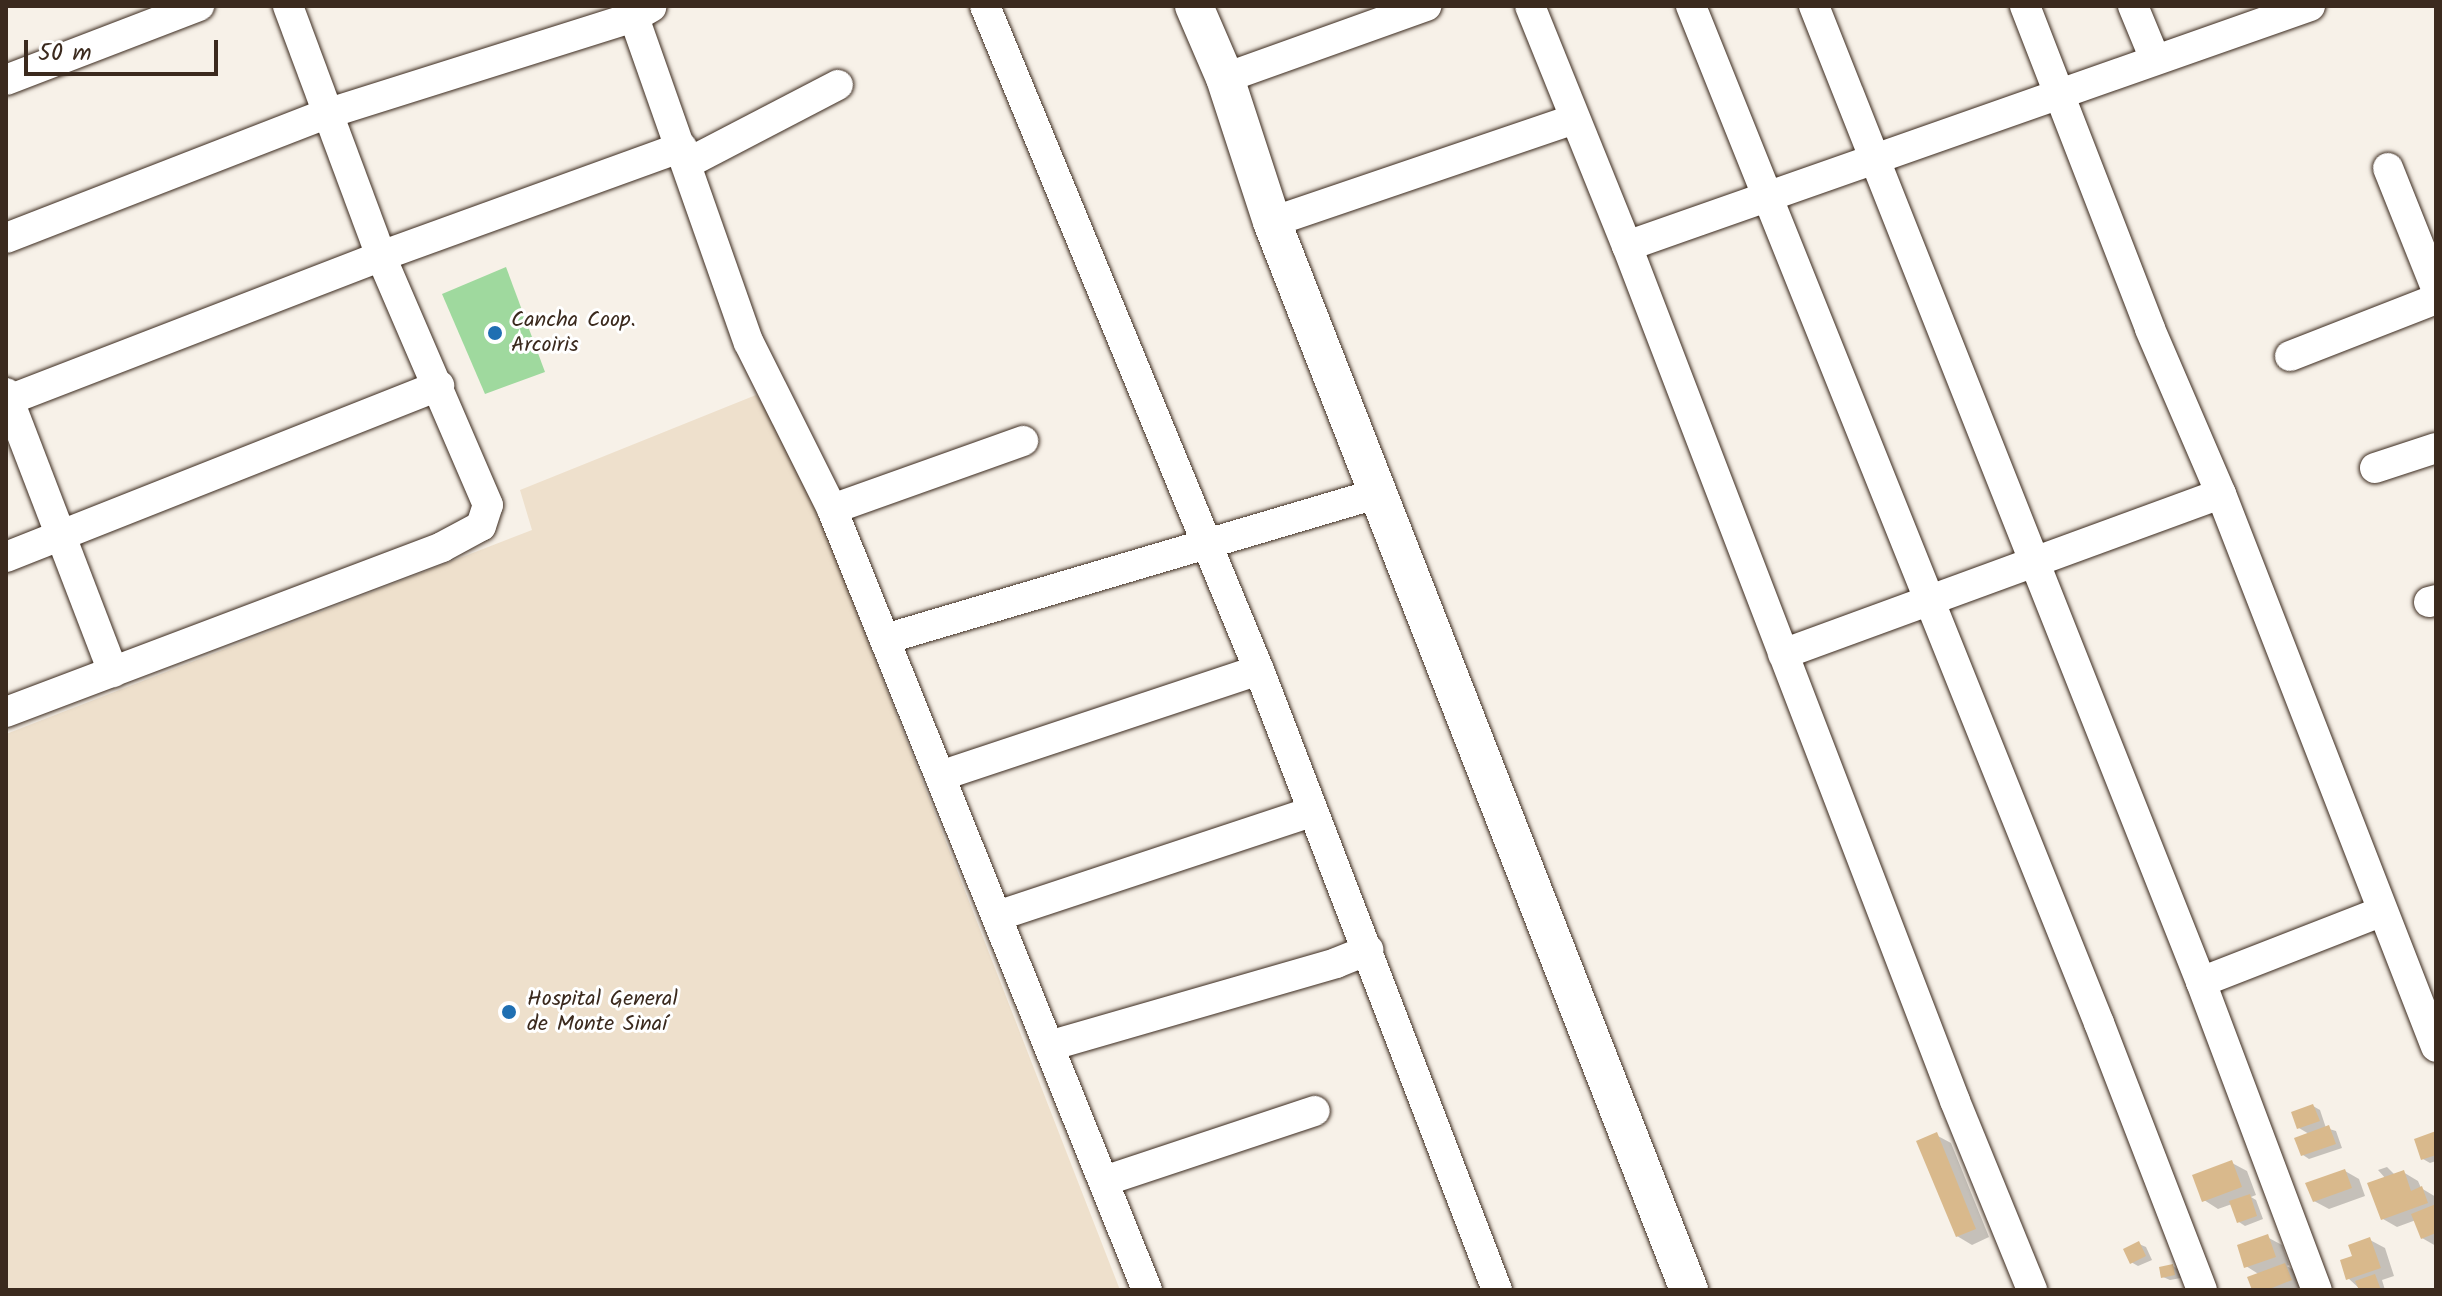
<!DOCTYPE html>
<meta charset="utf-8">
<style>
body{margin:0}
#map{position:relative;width:2442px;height:1296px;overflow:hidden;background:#f7f1e8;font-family:Kalam,sans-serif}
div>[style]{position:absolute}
.built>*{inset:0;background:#eee0cc}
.green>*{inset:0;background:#9fd99e}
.shadow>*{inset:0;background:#0003}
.building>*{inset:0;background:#d9b98c}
.roads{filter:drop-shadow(0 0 2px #3b2a1e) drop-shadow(0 0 2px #3b2a1e)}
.minor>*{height:30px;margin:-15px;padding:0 15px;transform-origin:15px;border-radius:15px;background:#fff}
.tertiary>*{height:38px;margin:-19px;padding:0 19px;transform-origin:19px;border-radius:19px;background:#fff}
.dots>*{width:22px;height:22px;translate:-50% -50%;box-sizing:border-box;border:4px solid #fff;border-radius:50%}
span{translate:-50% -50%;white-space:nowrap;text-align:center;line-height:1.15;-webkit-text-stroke:6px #fff;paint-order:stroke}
.poi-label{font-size:22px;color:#3b2a1e}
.left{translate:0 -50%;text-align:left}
.frame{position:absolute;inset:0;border:8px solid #3b2a1e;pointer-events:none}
.scale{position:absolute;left:24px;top:40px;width:194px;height:36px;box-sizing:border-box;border:4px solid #3b2a1e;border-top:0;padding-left:10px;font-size:24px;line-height:28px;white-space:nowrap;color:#3b2a1e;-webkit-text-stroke:6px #fff;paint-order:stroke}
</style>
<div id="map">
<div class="built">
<div style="clip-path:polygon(756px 395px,784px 436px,807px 484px,1120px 1290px,6px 1290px,6px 734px,532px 530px,520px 490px)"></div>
</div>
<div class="green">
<div style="clip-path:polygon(506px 267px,545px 372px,485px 394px,442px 294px)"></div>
</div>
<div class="shadow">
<div style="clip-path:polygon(2313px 1106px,2320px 1110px,2326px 1128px,2336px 1131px,2342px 1148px,2309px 1159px,2303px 1155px,2309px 1134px,2299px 1128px)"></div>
<div style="clip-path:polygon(2436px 1133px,2436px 1161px,2430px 1163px,2423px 1159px)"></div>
<div style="clip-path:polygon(1936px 1135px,1951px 1143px,1989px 1237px,1972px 1245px,1957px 1236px)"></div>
<div style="clip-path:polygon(2232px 1163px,2247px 1171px,2256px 1195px,2251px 1197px,2256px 1200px,2263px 1219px,2245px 1226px,2239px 1222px,2232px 1204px,2218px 1209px,2204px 1200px)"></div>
<div style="clip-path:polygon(2387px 1167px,2395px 1175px,2403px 1172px,2418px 1181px,2421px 1188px,2436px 1197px,2436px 1246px,2422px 1238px,2416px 1220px,2397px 1227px,2383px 1219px,2386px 1179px,2378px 1170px)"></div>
<div style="clip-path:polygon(2345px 1171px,2359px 1179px,2365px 1196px,2329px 1209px,2314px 1201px)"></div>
<div style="clip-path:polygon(2267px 1237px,2282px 1245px,2289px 1265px,2287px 1266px,2300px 1274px,2301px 1290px,2254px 1290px,2260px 1275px,2246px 1266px)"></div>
<div style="clip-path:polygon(2370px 1240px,2385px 1248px,2394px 1276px,2382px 1280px,2385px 1290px,2361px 1290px,2348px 1278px,2354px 1258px)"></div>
<div style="clip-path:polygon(2139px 1244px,2146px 1247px,2152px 1260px,2138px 1266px,2131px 1262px)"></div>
<div style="clip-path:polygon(2173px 1266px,2179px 1270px,2181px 1278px,2170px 1280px,2163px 1277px)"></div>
</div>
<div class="building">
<div style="clip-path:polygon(2313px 1104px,2320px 1121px,2297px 1129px,2291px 1112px)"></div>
<div style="clip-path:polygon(2329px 1125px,2336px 1144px,2301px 1156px,2294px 1138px)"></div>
<div style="clip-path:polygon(2436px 1131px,2436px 1155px,2421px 1160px,2414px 1139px)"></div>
<div style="clip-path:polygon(1937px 1132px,1976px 1229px,1956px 1237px,1916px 1141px)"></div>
<div style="clip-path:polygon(2232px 1160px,2242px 1187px,2202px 1202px,2192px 1175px)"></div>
<div style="clip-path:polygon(2345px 1169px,2352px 1188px,2313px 1202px,2305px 1183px)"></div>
<div style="clip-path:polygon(2404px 1170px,2411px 1191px,2422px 1186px,2428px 1203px,2381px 1220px,2367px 1183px)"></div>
<div style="clip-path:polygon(2250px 1194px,2257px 1216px,2237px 1223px,2229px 1201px)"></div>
<div style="clip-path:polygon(2436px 1204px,2436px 1233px,2421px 1239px,2411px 1214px)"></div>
<div style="clip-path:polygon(2268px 1234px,2276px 1257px,2244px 1268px,2237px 1245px)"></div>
<div style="clip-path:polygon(2370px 1237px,2381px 1268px,2346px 1280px,2340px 1260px,2352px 1256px,2348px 1245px)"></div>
<div style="clip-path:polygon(2139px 1241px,2146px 1256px,2130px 1264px,2123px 1249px)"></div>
<div style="clip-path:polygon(2285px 1263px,2292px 1280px,2267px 1290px,2252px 1290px,2247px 1277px)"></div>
<div style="clip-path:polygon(2173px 1264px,2175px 1275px,2161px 1278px,2159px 1267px)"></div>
<div style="clip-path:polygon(2375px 1274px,2381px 1290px,2359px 1290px,2355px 1281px)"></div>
</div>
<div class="roads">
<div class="minor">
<div style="left:630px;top:6px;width:357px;rotate:70.6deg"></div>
<div style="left:749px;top:343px;width:186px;rotate:63.4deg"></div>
<div style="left:832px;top:509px;width:842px;rotate:68.03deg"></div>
<div style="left:985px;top:6px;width:718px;rotate:67.58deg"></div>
<div style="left:1259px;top:670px;width:664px;rotate:69deg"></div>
<div style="left:1530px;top:6px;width:259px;rotate:68deg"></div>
<div style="left:1627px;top:246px;width:916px;rotate:69.01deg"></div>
<div style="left:1955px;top:1101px;width:204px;rotate:67.8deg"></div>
<div style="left:1691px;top:6px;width:1096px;rotate:68.14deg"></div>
<div style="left:2099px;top:1023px;width:286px;rotate:68.9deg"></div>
<div style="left:1814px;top:6px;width:1050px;rotate:68.37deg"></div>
<div style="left:2201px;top:982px;width:329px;rotate:69.4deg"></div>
<div style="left:2025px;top:6px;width:346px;rotate:68.8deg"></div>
<div style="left:2150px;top:329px;width:180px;rotate:66.7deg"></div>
<div style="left:2221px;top:494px;width:593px;rotate:68.75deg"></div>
<div style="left:2133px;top:6px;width:57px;rotate:67.5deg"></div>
<div style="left:1225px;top:78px;width:214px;rotate:-19.7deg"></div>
<div style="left:6px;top:80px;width:207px;rotate:-21deg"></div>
<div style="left:688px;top:163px;width:169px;rotate:-27.5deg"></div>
<div style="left:2388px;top:168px;width:129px;rotate:68.2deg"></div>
<div style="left:1272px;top:222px;width:320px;rotate:-18.8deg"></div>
<div style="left:6px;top:238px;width:343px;rotate:-21.2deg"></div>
<div style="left:326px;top:114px;width:323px;rotate:-17.5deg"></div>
<div style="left:634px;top:17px;width:20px;rotate:-30deg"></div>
<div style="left:1627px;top:246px;width:724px;rotate:-19.36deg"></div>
<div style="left:2290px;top:356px;width:157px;rotate:-21.3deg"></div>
<div style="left:6px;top:393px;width:299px;rotate:69deg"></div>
<div style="left:6px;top:401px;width:402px;rotate:-21.1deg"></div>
<div style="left:381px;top:256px;width:320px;rotate:-19.9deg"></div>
<div style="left:2375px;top:468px;width:64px;rotate:-18.2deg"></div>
<div style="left:832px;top:509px;width:203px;rotate:-19.6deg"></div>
<div style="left:6px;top:557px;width:466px;rotate:-21.6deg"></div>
<div style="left:2429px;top:602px;width:7px;rotate:-16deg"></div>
<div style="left:885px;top:639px;width:515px;rotate:-16.46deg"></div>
<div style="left:1783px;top:654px;width:466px;rotate:-20.1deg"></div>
<div style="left:6px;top:712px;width:466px;rotate:-20.7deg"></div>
<div style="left:442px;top:547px;width:44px;rotate:-28.3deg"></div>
<div style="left:481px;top:526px;width:22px;rotate:-72deg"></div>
<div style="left:488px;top:505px;width:271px;rotate:-113.3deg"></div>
<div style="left:381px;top:256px;width:267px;rotate:-110.4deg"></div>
<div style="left:940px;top:776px;width:336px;rotate:-18.4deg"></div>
<div style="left:997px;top:916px;width:331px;rotate:-18.3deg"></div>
<div style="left:2201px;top:982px;width:193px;rotate:-21.3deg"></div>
<div style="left:1049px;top:1046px;width:299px;rotate:-16.1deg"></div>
<div style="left:1336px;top:963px;width:35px;rotate:-22deg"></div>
<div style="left:1104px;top:1181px;width:222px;rotate:-18.4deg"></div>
</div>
<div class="tertiary">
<div style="left:1194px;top:6px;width:78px;rotate:66.7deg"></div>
<div style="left:1225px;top:78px;width:151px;rotate:71.9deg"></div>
<div style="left:1272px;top:222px;width:1147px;rotate:68.67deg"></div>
</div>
</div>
<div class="dots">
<div style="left:495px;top:333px;background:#1f6fb2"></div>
<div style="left:509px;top:1012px;background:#1f6fb2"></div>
</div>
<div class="poi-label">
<span class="left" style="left:511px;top:333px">Cancha Coop.<br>Arcoiris</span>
<span class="left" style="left:527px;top:1012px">Hospital General<br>de Monte Sinaí</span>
</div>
<div class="frame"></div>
<div class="scale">50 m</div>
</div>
